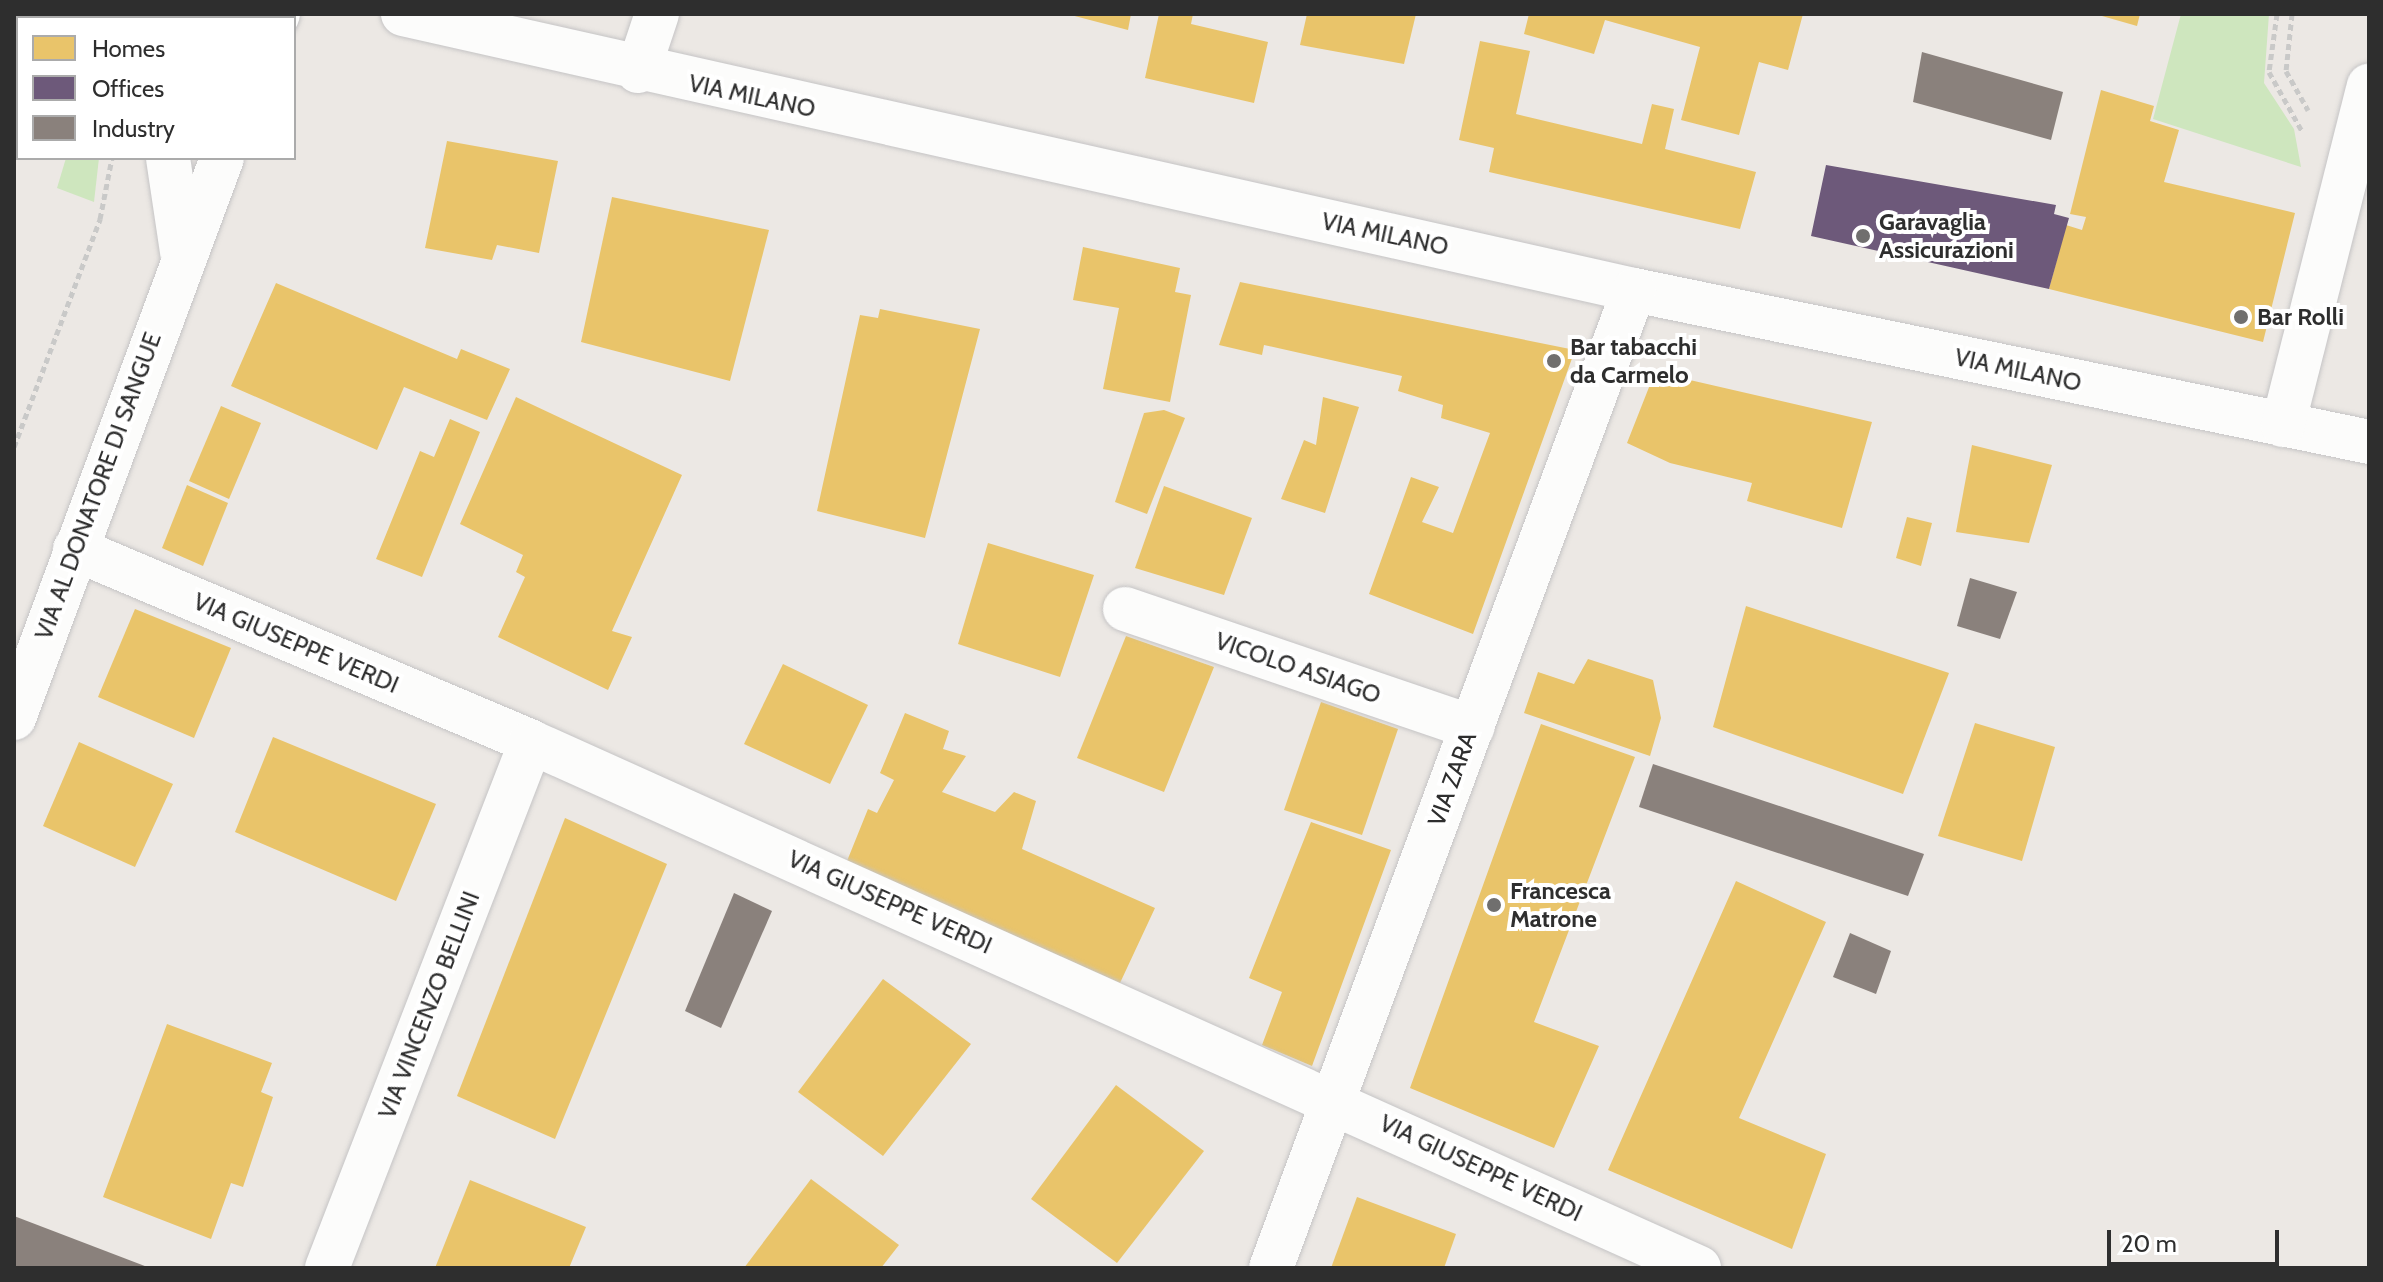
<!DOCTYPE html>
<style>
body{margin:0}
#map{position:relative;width:2383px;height:1282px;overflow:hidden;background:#ece8e4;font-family:Cabin,sans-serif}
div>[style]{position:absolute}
.green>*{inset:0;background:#cee6be}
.homes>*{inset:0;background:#e9c46a}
.offices>*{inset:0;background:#6d597a}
.industry>*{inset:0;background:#8a817c}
.path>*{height:5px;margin-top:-2.5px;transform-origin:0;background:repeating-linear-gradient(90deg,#c9c9c8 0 6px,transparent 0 10px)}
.roads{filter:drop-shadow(0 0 2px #c5c4c5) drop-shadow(0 0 2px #c5c4c5)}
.minor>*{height:44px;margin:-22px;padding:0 22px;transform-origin:22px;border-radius:22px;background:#fcfcfb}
.dots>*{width:22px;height:22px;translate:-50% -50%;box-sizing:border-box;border:4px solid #fff;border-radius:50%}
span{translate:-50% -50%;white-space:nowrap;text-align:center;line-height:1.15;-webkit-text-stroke:8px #fff;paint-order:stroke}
.street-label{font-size:24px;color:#2e2e2e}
.poi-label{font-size:24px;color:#2e2e2e;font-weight:700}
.left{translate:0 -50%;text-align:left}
.frame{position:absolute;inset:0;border:16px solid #2e2e2e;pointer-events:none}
.legend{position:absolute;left:16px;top:16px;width:280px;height:144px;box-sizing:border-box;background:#fff;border:2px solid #ababab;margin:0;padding:10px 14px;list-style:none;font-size:24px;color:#2e2e2e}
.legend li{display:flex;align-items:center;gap:16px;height:40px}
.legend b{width:40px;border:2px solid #ababab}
.scale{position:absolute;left:2107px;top:1230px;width:172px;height:36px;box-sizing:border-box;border:4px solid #2e2e2e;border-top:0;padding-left:10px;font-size:24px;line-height:28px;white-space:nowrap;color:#2e2e2e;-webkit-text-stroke:6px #fff;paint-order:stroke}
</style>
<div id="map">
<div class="green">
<div style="clip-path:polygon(2181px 14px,2269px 14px,2264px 83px,2294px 129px,2301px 167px,2153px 119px)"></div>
<div style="clip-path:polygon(66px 158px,99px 158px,94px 202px,57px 188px)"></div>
</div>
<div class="homes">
<div style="clip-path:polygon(1067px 14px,1131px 14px,1128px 30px)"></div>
<div style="clip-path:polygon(1159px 14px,1193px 14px,1191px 24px,1268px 42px,1254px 103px,1145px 78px)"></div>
<div style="clip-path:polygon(1307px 14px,1416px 14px,1404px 64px,1300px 45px)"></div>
<div style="clip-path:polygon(1529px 14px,1803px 14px,1788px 70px,1759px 62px,1739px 135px,1681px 120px,1700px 47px,1605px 20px,1594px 54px,1524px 34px)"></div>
<div style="clip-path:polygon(2095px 14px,2140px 14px,2137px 26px)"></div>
<div style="clip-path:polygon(1480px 41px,1530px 51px,1516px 114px,1642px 144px,1652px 104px,1674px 109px,1665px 149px,1756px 172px,1740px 229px,1489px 172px,1494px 148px,1459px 140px)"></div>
<div style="clip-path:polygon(2101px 90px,2154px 106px,2150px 121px,2179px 130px,2164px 182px,2295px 213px,2263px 342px,2049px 289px,2066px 225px,2082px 230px,2086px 217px,2070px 214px)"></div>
<div style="clip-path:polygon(447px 141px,558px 161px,539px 253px,497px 245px,492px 260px,425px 248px)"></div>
<div style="clip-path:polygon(612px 197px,769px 230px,730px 381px,581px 342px)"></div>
<div style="clip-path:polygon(1083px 247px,1180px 268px,1175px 292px,1191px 295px,1170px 402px,1103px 389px,1119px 308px,1073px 300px)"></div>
<div style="clip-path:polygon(1240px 282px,1575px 350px,1473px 634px,1369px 594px,1411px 477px,1439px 487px,1422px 522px,1453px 533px,1490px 433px,1441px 418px,1443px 405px,1398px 391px,1402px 376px,1264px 345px,1262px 355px,1219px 345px)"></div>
<div style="clip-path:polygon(276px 283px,457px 359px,461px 349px,510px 369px,487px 420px,404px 387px,377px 450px,231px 386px)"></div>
<div style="clip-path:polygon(880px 309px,980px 329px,925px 538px,817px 511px,860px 315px,878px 318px)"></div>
<div style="clip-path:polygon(1655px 372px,1872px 422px,1842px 528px,1747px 501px,1752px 483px,1670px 463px,1627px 443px)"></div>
<div style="clip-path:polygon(516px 397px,682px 475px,612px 631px,632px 637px,608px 690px,498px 637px,525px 577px,516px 572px,523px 555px,460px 524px)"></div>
<div style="clip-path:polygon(1323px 397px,1359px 407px,1325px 513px,1281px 499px,1304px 440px,1316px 445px)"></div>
<div style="clip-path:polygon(221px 406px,261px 423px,229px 499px,189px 481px)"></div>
<div style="clip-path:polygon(1164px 410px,1185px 418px,1147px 514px,1115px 502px,1144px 413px)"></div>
<div style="clip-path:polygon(450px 419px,480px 432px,422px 577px,376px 559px,420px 451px,434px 457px)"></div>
<div style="clip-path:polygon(1972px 445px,2052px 465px,2029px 543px,1956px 532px)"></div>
<div style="clip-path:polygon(187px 485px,228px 503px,203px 566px,162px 548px)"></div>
<div style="clip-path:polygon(1164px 486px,1252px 518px,1224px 595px,1135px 568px)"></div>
<div style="clip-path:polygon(1907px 517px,1932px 523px,1921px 566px,1896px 558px)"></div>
<div style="clip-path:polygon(988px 543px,1094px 575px,1060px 677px,958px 644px)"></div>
<div style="clip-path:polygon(1746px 606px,1949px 673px,1903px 794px,1713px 727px)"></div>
<div style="clip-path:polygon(135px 609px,231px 648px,194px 738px,98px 697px)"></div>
<div style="clip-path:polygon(1126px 636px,1214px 667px,1164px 792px,1077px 758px)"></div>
<div style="clip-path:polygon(1588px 659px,1653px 680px,1661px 718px,1650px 756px,1524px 713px,1538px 672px,1574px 684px)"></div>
<div style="clip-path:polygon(783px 664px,868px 705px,830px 784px,744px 744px)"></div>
<div style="clip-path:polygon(1321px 702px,1398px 729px,1362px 835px,1284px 810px)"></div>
<div style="clip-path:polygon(905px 713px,949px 731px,943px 749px,966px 756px,942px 792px,995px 812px,1014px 792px,1036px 801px,1022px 849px,1155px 908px,1120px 983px,847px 861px,868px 809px,877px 813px,894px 780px,880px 773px)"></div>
<div style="clip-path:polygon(1975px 723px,2055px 747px,2022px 861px,1938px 836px)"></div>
<div style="clip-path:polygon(1541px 724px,1635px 757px,1534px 1022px,1599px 1046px,1554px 1148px,1410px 1088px)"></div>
<div style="clip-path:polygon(273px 737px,436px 804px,396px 901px,235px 832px)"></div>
<div style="clip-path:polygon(79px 742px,173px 784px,135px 867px,43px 826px)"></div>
<div style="clip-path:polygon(565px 818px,667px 864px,555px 1139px,457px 1096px)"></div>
<div style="clip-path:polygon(1311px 822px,1391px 850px,1312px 1066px,1262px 1045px,1282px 992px,1249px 978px)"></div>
<div style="clip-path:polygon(1736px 881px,1826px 922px,1739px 1118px,1826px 1154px,1792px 1249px,1608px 1170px)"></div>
<div style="clip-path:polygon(883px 979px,971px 1044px,883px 1156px,798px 1092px)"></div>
<div style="clip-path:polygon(167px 1024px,272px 1063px,261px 1092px,273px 1097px,243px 1187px,231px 1183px,211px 1239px,103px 1197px)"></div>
<div style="clip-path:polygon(1116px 1085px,1204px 1151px,1117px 1263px,1031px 1199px)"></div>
<div style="clip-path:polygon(811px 1179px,899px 1245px,881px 1268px,744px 1268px)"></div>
<div style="clip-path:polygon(470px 1180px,586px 1227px,569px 1268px,435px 1268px)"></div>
<div style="clip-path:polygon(1357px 1197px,1456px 1234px,1444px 1268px,1331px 1268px)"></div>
</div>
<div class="offices">
<div style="clip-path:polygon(1826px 165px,2056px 205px,2054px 214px,2069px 218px,2049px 289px,1811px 236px)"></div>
</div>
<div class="industry">
<div style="clip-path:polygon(1922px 52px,2063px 92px,2051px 140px,1913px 102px)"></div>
<div style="clip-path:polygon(1970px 578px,2017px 592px,2000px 639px,1957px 626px)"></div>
<div style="clip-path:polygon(1653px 764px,1924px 854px,1908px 896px,1639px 807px)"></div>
<div style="clip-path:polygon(734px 893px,772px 911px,721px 1028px,685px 1011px)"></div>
<div style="clip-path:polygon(1850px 933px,1891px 951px,1876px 994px,1833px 977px)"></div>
<div style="clip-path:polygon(14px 1216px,150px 1268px,14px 1268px)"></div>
</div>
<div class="path">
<div style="left:14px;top:14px;width:8px;rotate:30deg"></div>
<div style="left:2277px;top:14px;width:59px;rotate:97.9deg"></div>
<div style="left:2269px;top:72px;width:68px;rotate:60.8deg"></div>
<div style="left:2292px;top:14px;width:57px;rotate:96deg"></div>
<div style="left:2286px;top:71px;width:45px;rotate:60.6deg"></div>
<div style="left:14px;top:447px;width:244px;rotate:-69.3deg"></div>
<div style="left:100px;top:219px;width:62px;rotate:-78.9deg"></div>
</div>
<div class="roads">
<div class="minor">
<div style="left:107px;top:14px;width:6px;rotate:39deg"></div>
<div style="left:403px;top:14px;width:1262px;rotate:12.64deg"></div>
<div style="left:1634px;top:290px;width:751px;rotate:11.68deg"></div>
<div style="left:276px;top:18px;width:4px;rotate:-63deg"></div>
<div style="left:638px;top:71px;width:60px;rotate:-71.6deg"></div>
<div style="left:168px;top:158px;width:95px;rotate:81.5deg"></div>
<div style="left:2283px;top:425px;width:350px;rotate:-75.8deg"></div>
<div style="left:75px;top:549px;width:495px;rotate:22.9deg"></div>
<div style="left:531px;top:742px;width:1281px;rotate:24.24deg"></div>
<div style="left:1125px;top:609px;width:367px;rotate:18.8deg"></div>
<div style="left:14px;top:718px;width:597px;rotate:-69.62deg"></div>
<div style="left:327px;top:1268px;width:564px;rotate:-68.8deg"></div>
<div style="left:1271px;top:1268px;width:1043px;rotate:-69.64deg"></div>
</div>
</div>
<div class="dots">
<div style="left:1863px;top:236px;background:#706f6e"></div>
<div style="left:2241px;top:317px;background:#706f6e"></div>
<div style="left:1554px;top:361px;background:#706f6e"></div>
<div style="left:1494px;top:905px;background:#706f6e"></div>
</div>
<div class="street-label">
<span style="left:752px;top:96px;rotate:12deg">VIA MILANO</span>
<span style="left:1385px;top:234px;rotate:12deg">VIA MILANO</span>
<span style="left:2018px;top:370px;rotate:12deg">VIA MILANO</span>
<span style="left:98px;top:486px;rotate:-70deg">VIA AL DONATORE DI SANGUE</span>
<span style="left:296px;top:643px;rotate:23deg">VIA GIUSEPPE VERDI</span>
<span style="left:1298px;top:668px;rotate:19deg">VICOLO ASIAGO</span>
<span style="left:1452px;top:779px;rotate:-70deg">VIA ZARA</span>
<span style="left:890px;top:902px;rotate:24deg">VIA GIUSEPPE VERDI</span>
<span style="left:429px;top:1005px;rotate:-69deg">VIA VINCENZO BELLINI</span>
<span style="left:1481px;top:1168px;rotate:25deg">VIA GIUSEPPE VERDI</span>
</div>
<div class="poi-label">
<span class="left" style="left:1879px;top:236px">Garavaglia<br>Assicurazioni</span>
<span class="left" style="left:2257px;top:317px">Bar Rolli</span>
<span class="left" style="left:1570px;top:361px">Bar tabacchi<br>da Carmelo</span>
<span class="left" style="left:1510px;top:905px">Francesca<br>Matrone</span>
</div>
<div class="frame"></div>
<ul class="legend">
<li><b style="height:22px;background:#e9c46a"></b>Homes</li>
<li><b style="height:22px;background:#6d597a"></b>Offices</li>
<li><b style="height:22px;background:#8a817c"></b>Industry</li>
</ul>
<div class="scale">20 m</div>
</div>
